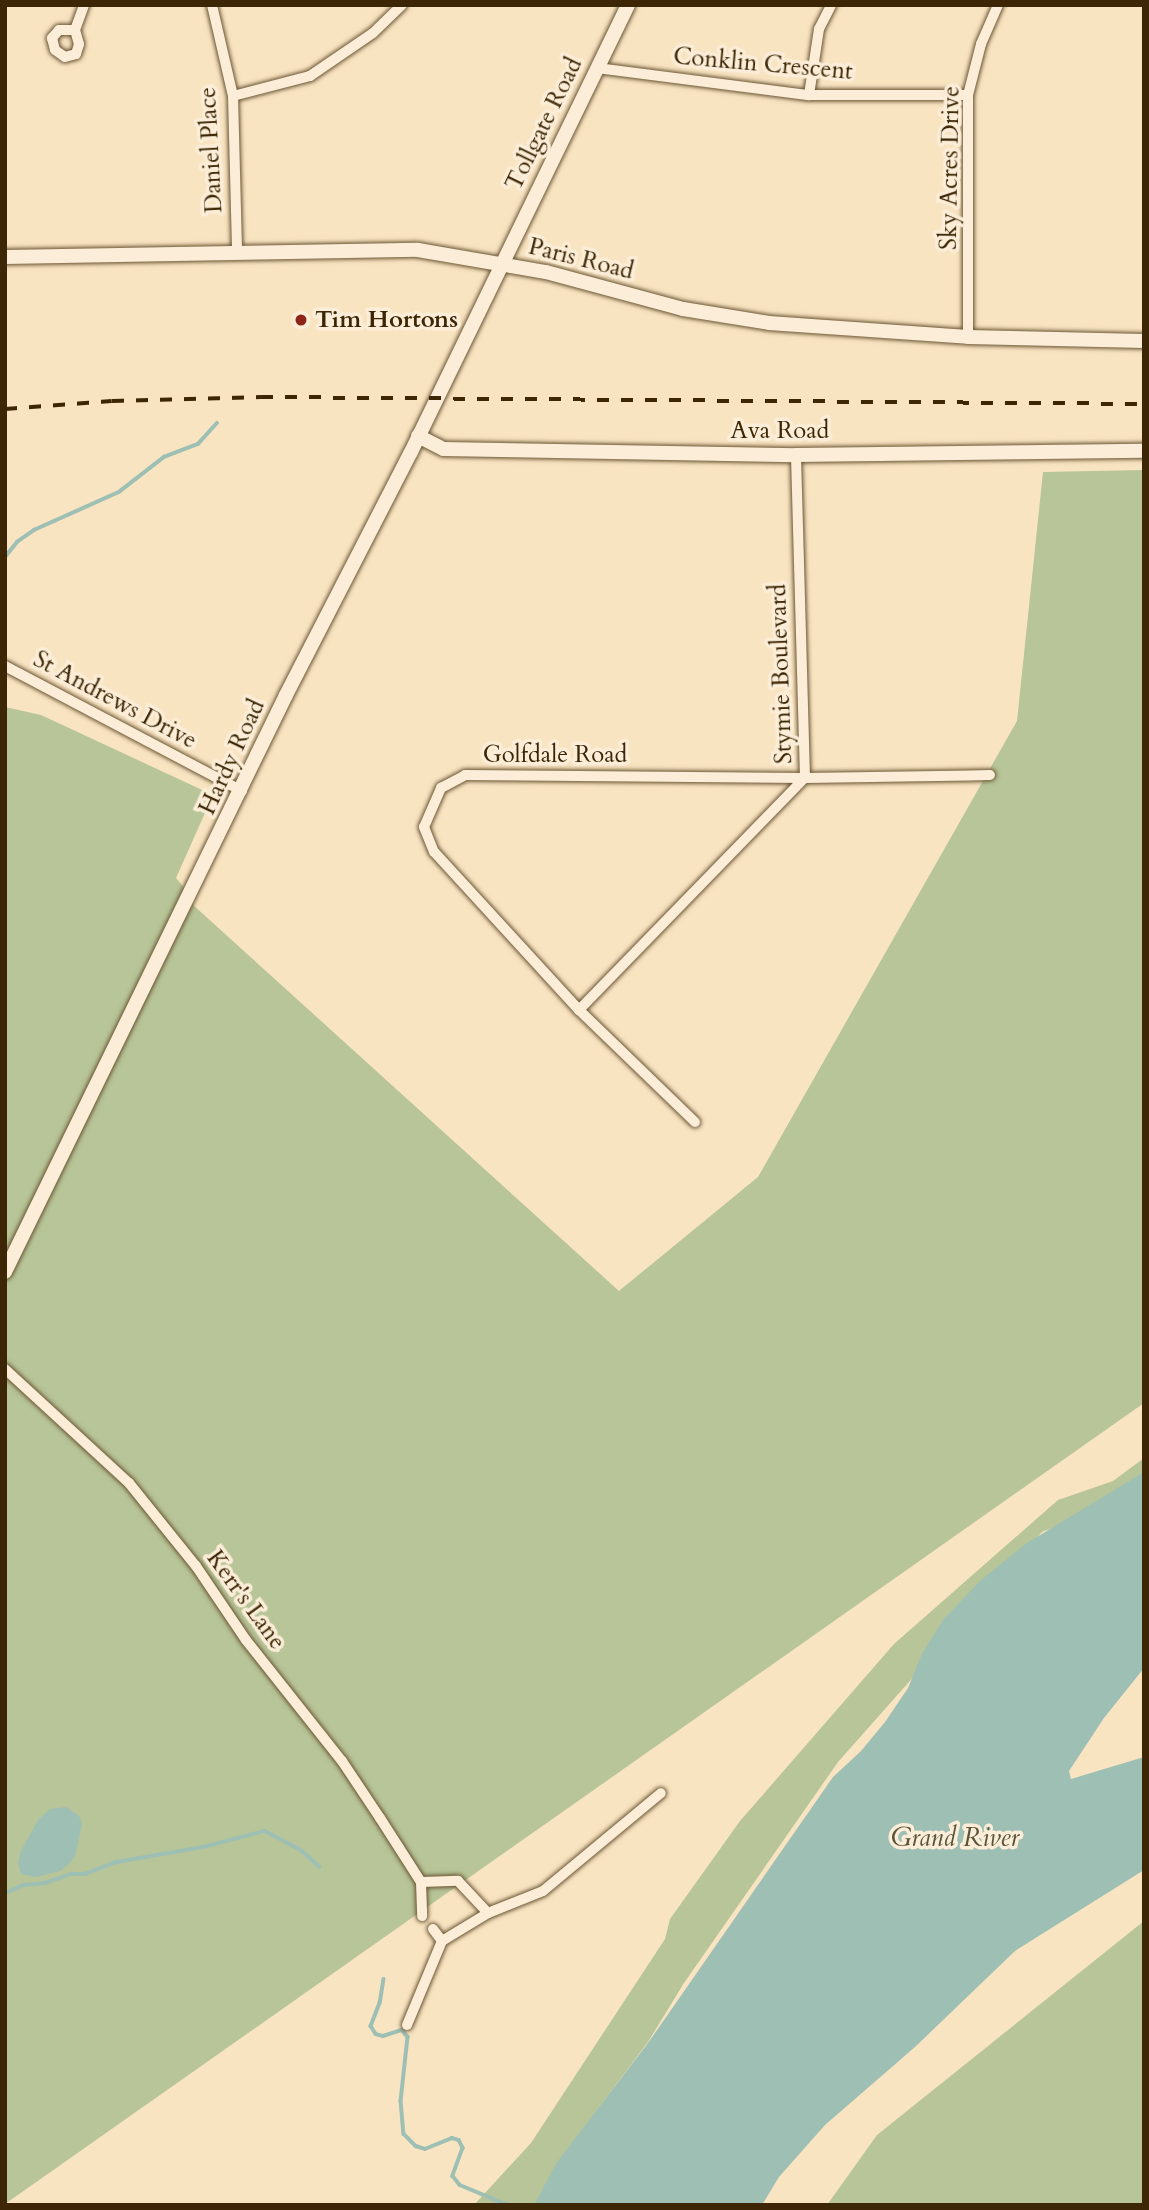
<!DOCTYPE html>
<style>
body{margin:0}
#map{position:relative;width:1149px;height:2210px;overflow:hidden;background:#f9e4c2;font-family:Cardo,serif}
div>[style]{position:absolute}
.green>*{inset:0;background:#b7c598}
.water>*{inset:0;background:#9ebfb4}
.stream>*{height:3.5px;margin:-1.75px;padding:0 1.75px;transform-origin:1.75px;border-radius:1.75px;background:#9ebfb4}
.roads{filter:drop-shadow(0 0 2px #6b5634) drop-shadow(0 0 2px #6b5634)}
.street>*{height:10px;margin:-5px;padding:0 5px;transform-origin:5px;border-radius:5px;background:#fbedd7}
.secondary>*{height:14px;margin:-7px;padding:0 7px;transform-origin:7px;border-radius:7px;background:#fbedd7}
.rail>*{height:3.5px;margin-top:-1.75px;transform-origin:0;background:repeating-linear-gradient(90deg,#3c2605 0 12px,transparent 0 24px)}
.dots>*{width:19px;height:19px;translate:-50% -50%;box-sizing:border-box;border:4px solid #fbedd7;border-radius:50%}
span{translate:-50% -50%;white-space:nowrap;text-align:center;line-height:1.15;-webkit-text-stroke:7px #fbedd7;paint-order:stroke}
.street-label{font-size:24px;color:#3c2605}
.poi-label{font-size:24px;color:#3c2605;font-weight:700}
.left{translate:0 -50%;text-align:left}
.water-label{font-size:26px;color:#59543a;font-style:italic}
.frame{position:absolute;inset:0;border:7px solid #3c2605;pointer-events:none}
</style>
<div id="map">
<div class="green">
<div style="clip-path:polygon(1144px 470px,1144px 1403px,5px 2204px,5px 707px,41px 715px,213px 795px,176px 878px,194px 899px,192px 904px,619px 1291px,758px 1177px,1017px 721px,1043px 472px)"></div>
<div style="clip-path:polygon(1144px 1458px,1144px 1477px,1095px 1511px,1042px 1532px,838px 1762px,684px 1983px,648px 2042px,582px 2130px,538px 2205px,474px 2205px,531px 2143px,665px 1939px,670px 1919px,740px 1821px,894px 1644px,1058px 1500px,1113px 1481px)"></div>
<div style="clip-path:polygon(1144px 1921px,1144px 2205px,827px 2205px,877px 2135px)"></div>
</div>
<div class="water">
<div style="clip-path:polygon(1144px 1472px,1144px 1668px,1104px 1718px,1069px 1771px,1071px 1779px,1144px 1757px,1144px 1870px,1015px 1951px,915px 2047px,825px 2125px,779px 2177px,762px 2205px,534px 2205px,557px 2162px,648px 2043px,833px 1777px,861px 1751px,885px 1722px,908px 1688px,922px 1654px,943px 1620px,981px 1580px,1027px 1543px)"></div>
<div style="clip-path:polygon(66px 1807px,79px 1816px,82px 1824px,75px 1856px,70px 1863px,60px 1871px,36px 1877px,21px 1874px,18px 1864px,20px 1853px,38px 1820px,50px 1809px)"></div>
</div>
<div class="stream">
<div style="left:5px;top:557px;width:19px;rotate:-51deg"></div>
<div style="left:17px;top:542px;width:21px;rotate:-35deg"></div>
<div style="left:34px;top:530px;width:93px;rotate:-24.1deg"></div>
<div style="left:119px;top:492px;width:57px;rotate:-37.9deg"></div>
<div style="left:164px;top:457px;width:36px;rotate:-21deg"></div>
<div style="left:198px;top:444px;width:28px;rotate:-48deg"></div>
<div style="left:5px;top:1893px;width:21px;rotate:-23deg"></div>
<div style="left:24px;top:1885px;width:21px;rotate:-5deg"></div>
<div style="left:45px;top:1883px;width:28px;rotate:-19deg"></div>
<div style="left:71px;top:1874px;width:14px"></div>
<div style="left:85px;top:1874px;width:34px;rotate:-21deg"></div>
<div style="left:117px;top:1862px;width:87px;rotate:-9.9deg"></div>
<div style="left:203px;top:1847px;width:64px;rotate:-14.5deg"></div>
<div style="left:265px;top:1831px;width:41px;rotate:27.8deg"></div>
<div style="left:301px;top:1850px;width:25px;rotate:42deg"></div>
<div style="left:384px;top:1979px;width:24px;rotate:99deg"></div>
<div style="left:380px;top:2003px;width:25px;rotate:111deg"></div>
<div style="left:371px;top:2026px;width:9px;rotate:58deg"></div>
<div style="left:376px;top:2034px;width:7px;rotate:16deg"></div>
<div style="left:383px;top:2036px;width:20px;rotate:-18deg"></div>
<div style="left:402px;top:2030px;width:9px;rotate:49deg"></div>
<div style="left:408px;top:2037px;width:64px;rotate:96.2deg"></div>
<div style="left:401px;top:2101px;width:33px;rotate:85deg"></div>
<div style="left:404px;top:2134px;width:17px;rotate:45deg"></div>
<div style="left:416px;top:2146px;width:9px;rotate:18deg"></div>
<div style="left:425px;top:2149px;width:29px;rotate:-22deg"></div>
<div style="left:452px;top:2138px;width:7px;rotate:16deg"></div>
<div style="left:459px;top:2140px;width:9px;rotate:63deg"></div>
<div style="left:463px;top:2148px;width:30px;rotate:110deg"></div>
<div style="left:453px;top:2176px;width:11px;rotate:52deg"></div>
<div style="left:460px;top:2185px;width:52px;rotate:22.6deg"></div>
</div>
<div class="roads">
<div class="street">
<div style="left:212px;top:5px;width:93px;rotate:77deg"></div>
<div style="left:233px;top:96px;width:157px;rotate:88.5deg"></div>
<div style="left:75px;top:30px;width:16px;rotate:180deg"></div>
<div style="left:59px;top:30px;width:11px;rotate:131deg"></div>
<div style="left:52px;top:38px;width:12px;rotate:76deg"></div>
<div style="left:55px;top:50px;width:12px;rotate:35deg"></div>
<div style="left:65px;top:57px;width:11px;rotate:-15deg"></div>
<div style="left:76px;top:54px;width:10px;rotate:-73deg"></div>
<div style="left:79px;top:44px;width:15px;rotate:-106deg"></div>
<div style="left:75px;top:30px;width:27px;rotate:-70deg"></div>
<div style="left:597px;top:68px;width:214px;rotate:7.3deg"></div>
<div style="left:809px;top:95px;width:159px"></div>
<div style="left:809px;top:95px;width:67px;rotate:-81.4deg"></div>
<div style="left:819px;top:29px;width:27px;rotate:-63deg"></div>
<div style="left:233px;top:96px;width:80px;rotate:-14.6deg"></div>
<div style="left:310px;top:76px;width:76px;rotate:-34.3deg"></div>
<div style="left:373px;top:33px;width:40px;rotate:-44deg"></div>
<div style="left:968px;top:337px;width:242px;rotate:-90deg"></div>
<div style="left:968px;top:95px;width:53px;rotate:-75.7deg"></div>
<div style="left:981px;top:44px;width:43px;rotate:-66.4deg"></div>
<div style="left:5px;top:666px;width:268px;rotate:27.8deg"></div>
<div style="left:579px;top:1010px;width:324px;rotate:-45.8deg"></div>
<div style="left:805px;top:778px;width:323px;rotate:-91.6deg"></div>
<div style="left:695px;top:1122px;width:161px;rotate:-136deg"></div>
<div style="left:579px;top:1010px;width:214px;rotate:-132.5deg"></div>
<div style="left:434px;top:852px;width:27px;rotate:-112deg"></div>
<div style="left:424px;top:827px;width:43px;rotate:-66.4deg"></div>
<div style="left:441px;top:788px;width:27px;rotate:-28deg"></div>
<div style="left:465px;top:775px;width:340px;rotate:0.5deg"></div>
<div style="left:805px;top:778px;width:185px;rotate:-0.9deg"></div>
<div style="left:5px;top:1369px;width:168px;rotate:42.6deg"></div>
<div style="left:129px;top:1483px;width:107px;rotate:51.1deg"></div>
<div style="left:196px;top:1566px;width:89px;rotate:56deg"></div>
<div style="left:246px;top:1640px;width:154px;rotate:51.6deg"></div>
<div style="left:342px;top:1761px;width:69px;rotate:56.3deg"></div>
<div style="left:380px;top:1818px;width:76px;rotate:57.4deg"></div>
<div style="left:421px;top:1882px;width:34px;rotate:88deg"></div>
<div style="left:421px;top:1882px;width:37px;rotate:-2deg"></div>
<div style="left:458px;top:1881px;width:44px;rotate:46.8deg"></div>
<div style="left:442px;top:1941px;width:54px;rotate:-31.3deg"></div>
<div style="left:488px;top:1913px;width:59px;rotate:-21.8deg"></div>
<div style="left:543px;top:1891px;width:153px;rotate:-39.7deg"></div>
<div style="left:407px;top:2025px;width:91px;rotate:-67.4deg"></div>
<div style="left:442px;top:1941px;width:15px;rotate:-127deg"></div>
</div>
<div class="secondary">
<div style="left:5px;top:257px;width:413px;rotate:-1deg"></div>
<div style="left:418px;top:250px;width:130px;rotate:9.8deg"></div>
<div style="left:546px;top:272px;width:142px;rotate:15.1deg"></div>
<div style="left:683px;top:309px;width:87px;rotate:9.2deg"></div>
<div style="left:769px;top:323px;width:199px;rotate:4deg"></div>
<div style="left:968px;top:337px;width:176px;rotate:1.3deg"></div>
<div style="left:418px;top:436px;width:28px;rotate:27deg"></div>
<div style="left:443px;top:449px;width:353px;rotate:1deg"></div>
<div style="left:796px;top:455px;width:348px;rotate:-0.7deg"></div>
<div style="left:5px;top:1272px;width:642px;rotate:-64.03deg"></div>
<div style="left:286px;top:695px;width:273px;rotate:-62.8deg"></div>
<div style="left:411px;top:452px;width:497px;rotate:-64.1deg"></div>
</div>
</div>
<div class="rail">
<div style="left:5px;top:409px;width:107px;rotate:-4.3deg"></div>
<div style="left:112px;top:401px;width:149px;rotate:-1.5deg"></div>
<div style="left:261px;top:397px;width:883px;rotate:0.45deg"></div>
</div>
<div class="dots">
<div style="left:301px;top:320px;background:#8f2418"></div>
</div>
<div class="street-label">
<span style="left:763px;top:64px;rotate:5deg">Conklin Crescent</span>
<span style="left:544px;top:124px;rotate:-64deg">Tollgate Road</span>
<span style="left:211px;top:150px;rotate:-93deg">Daniel Place</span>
<span style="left:950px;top:168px;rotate:-89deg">Sky Acres Drive</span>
<span style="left:581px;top:259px;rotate:14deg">Paris Road</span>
<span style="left:780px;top:431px">Ava Road</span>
<span style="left:781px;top:674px;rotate:-92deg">Stymie Boulevard</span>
<span style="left:115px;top:700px;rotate:28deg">St Andrews Drive</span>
<span style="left:555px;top:755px">Golfdale Road</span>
<span style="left:232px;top:757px;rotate:-65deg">Hardy Road</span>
<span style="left:246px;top:1600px;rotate:54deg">Kerr's Lane</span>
</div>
<div class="poi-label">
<span class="left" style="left:315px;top:320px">Tim Hortons</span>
</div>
<div class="water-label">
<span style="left:955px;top:1838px">Grand River</span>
</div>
<div class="frame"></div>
</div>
